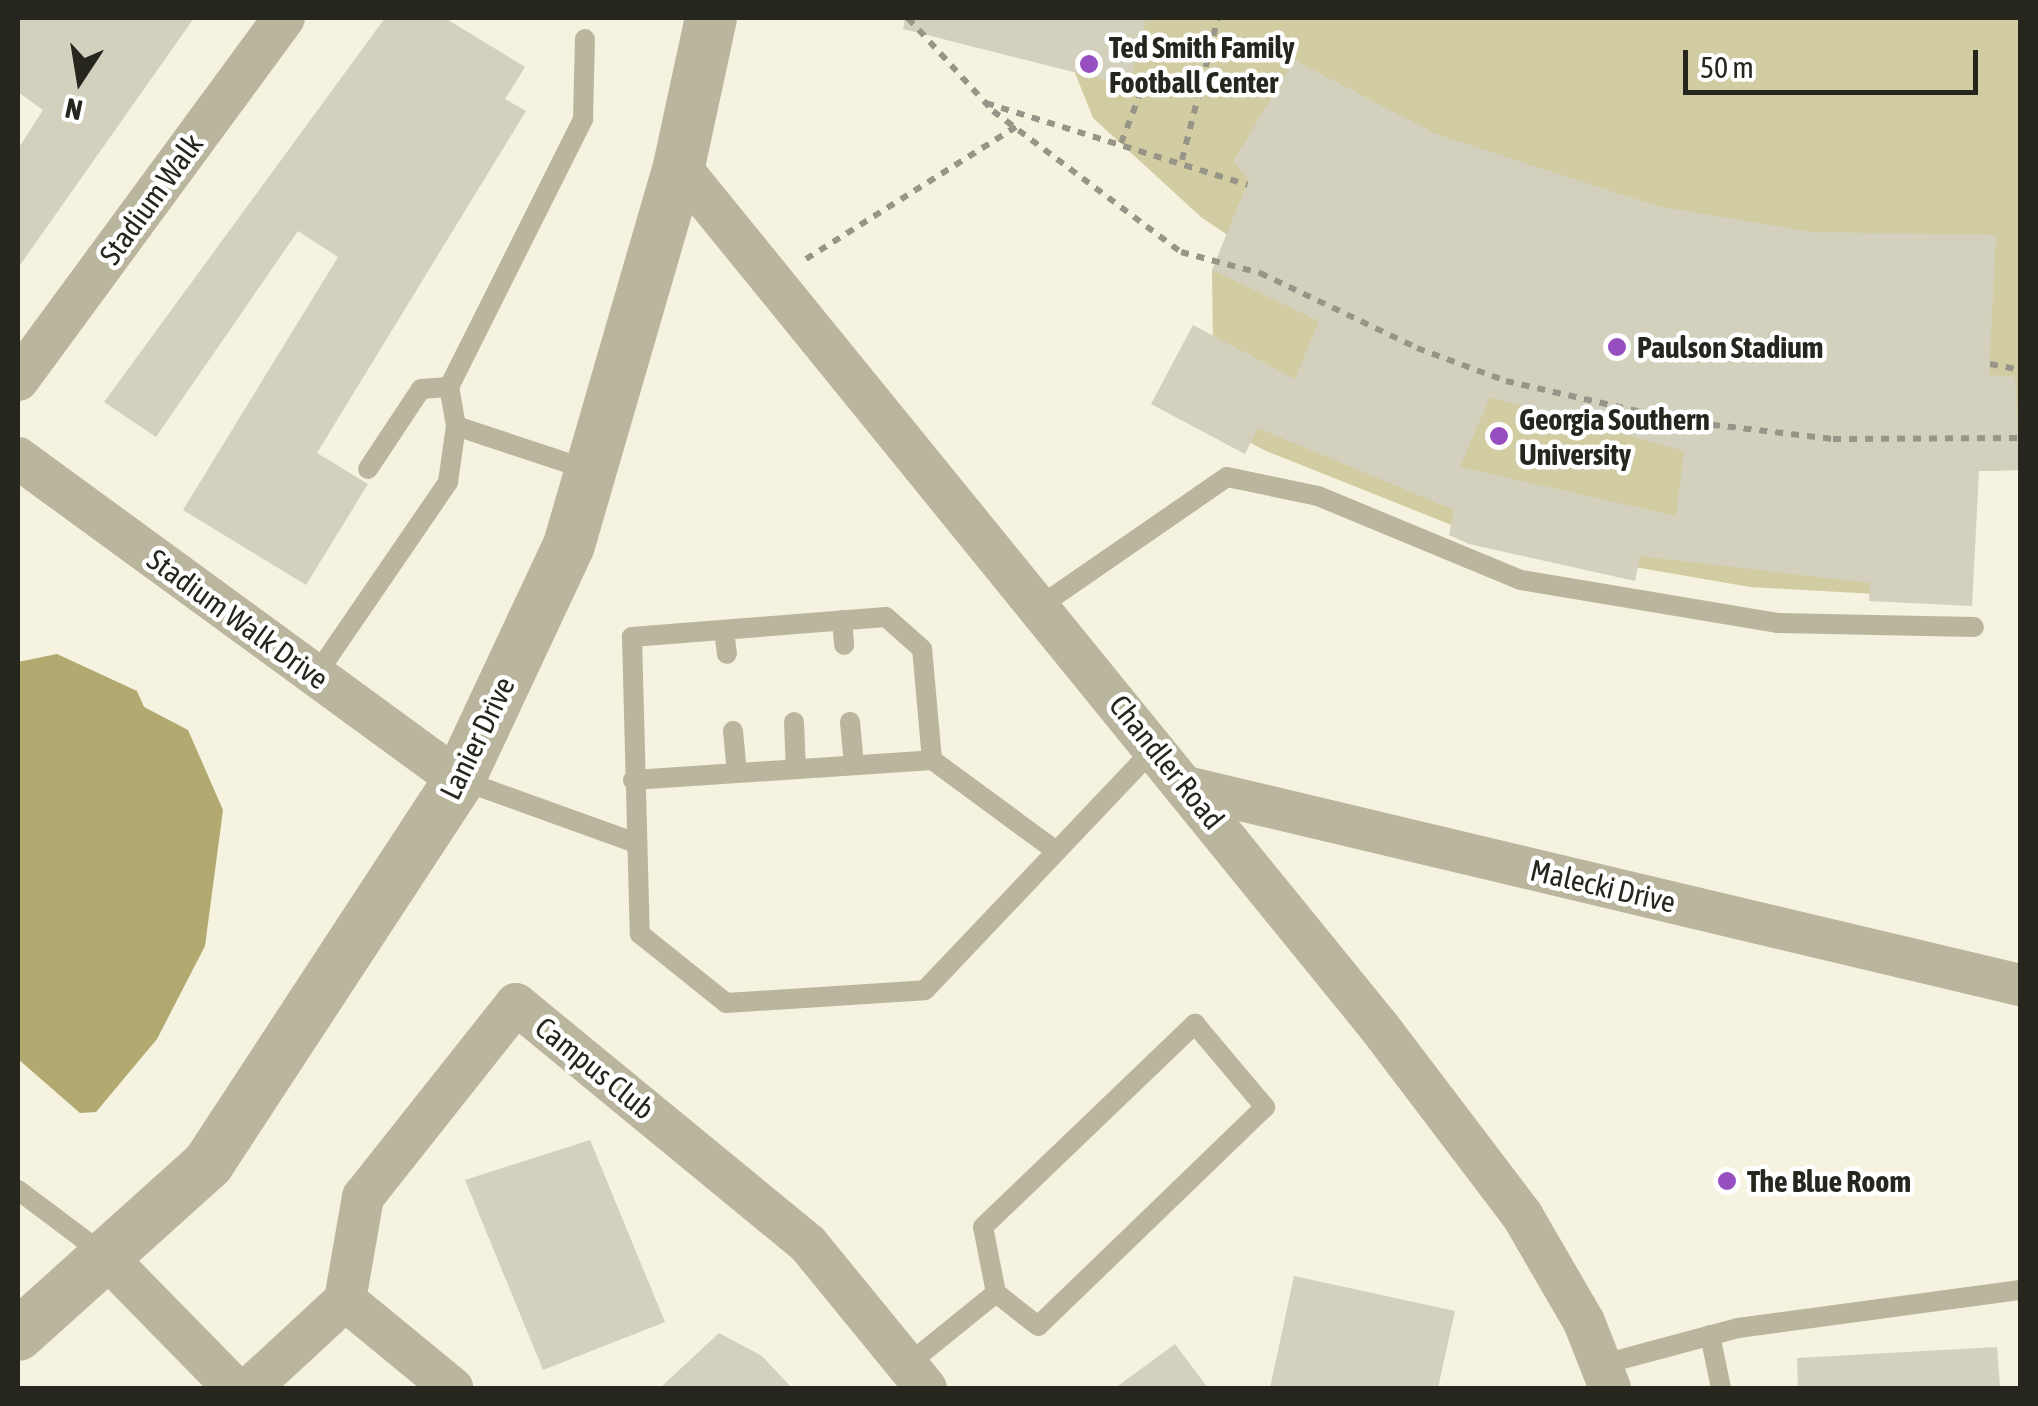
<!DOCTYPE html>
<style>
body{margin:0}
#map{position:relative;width:2038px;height:1406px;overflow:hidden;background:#f5f2df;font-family:"Asap Condensed",sans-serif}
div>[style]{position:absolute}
.green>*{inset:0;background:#d2cca3}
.water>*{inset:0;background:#b1a96f}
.building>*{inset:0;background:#d3d1be}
.path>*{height:6px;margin-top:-3px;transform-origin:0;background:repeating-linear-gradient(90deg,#979587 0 8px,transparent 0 16px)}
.service>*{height:20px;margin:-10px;padding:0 10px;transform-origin:10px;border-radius:10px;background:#bab69d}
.minor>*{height:42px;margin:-21px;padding:0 21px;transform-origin:21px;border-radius:21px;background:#bab69d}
.tertiary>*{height:52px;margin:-26px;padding:0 26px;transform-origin:26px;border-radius:26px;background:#bab69d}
.dots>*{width:28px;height:28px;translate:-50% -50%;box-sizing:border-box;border:5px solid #fff;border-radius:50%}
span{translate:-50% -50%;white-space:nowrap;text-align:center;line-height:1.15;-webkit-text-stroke:9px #fff;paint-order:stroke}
.poi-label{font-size:30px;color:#26251e;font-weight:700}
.left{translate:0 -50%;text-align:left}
.street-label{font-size:30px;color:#26251e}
.frame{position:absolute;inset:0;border:20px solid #26251e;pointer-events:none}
.north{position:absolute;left:30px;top:30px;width:100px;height:100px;-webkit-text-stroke:8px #fff;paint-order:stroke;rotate:192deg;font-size:28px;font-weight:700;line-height:40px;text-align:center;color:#26251e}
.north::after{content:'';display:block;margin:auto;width:35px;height:45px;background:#26251e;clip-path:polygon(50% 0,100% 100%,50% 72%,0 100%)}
.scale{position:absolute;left:1683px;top:50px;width:295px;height:45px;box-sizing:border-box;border:5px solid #26251e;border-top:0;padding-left:12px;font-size:30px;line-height:35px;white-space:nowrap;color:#26251e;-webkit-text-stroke:8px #fff;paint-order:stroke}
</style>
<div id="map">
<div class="green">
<div style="clip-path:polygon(1053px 18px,2020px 18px,2020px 470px,1890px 473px,1893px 595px,1750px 587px,1554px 553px,1459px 528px,1266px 451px,1214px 424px,1212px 270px,1266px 261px,1201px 217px,1093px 118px)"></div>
</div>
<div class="water">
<div style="clip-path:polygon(57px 654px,137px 691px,144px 707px,188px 730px,223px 810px,205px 946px,157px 1039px,96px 1112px,80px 1113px,18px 1059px,18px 662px)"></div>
</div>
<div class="building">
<div style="clip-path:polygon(18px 18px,194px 18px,18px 268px,18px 149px,43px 110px,18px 92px)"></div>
<div style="clip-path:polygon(385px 18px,445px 18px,525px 67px,505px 99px,526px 111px,317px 453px,368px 484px,306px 585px,183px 510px,338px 257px,298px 231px,156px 437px,104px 402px)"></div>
<div style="clip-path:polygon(905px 18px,1146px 18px,1129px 86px,903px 29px)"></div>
<div style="clip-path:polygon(evenodd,1294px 60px,1436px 134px,1657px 206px,1811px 232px,1996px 235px,1989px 375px,2015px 377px,2020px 470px,1979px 471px,1972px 606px,1869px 601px,1870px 583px,1640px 556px,1635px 581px,1469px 544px,1449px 535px,1454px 510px,1258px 428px,1245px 454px,1151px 404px,1193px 325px,1295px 379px,1319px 321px,1212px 270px,1249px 179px,1233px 162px,1294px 60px,1490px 397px,1684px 451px,1676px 516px,1460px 467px,1490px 397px)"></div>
<div style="clip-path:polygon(590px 1140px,665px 1322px,543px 1370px,465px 1180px)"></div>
<div style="clip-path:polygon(1294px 1276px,1455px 1311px,1438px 1388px,1270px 1388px)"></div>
<div style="clip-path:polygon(719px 1333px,762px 1356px,792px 1388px,660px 1388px)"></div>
<div style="clip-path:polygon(1175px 1344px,1208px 1388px,1115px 1388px)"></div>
<div style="clip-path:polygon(1997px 1347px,2000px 1388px,1798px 1388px,1797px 1358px)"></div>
</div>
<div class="path">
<div style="left:908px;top:18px;width:126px;rotate:47.6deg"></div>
<div style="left:993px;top:111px;width:235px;rotate:36.9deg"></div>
<div style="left:1181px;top:252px;width:82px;rotate:14.9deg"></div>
<div style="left:1260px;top:273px;width:174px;rotate:25.5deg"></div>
<div style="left:1417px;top:348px;width:95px;rotate:20.3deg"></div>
<div style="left:1506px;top:381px;width:179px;rotate:12.9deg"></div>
<div style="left:1680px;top:421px;width:154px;rotate:6.7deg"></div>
<div style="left:1833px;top:439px;width:187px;rotate:-0.3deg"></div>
<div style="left:986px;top:103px;width:274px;rotate:17.4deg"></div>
<div style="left:1121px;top:143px;width:53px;rotate:-68.8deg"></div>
<div style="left:1182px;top:160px;width:146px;rotate:-75.8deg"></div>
<div style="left:806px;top:259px;width:248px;rotate:-32.2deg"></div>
<div style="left:1990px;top:364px;width:31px;rotate:11deg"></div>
</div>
<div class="service">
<div style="left:456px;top:426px;width:140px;rotate:18.3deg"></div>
<div style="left:368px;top:469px;width:96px;rotate:-56.5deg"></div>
<div style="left:421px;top:389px;width:28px;rotate:-4deg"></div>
<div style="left:1040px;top:606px;width:227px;rotate:-34.6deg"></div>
<div style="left:1227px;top:477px;width:93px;rotate:11.8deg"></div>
<div style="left:1318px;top:496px;width:220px;rotate:22.5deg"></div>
<div style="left:1521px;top:580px;width:261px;rotate:9.5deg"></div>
<div style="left:1778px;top:623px;width:196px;rotate:1.2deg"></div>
<div style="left:842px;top:620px;width:25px;rotate:85deg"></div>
<div style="left:724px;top:630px;width:24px;rotate:83deg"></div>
<div style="left:316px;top:675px;width:234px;rotate:-55.6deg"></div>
<div style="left:448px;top:482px;width:57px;rotate:-81.9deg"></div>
<div style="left:456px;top:426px;width:40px;rotate:-100deg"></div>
<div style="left:449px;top:387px;width:300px;rotate:-63.4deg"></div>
<div style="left:583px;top:119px;width:80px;rotate:-88.6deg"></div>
<div style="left:794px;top:722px;width:47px;rotate:87.6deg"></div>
<div style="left:850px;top:722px;width:43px;rotate:84.7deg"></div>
<div style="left:733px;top:731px;width:42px;rotate:84.6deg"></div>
<div style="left:461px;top:780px;width:183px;rotate:19.8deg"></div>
<div style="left:633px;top:780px;width:300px;rotate:-3.8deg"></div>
<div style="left:1052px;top:848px;width:149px;rotate:-143.7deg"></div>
<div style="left:932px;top:760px;width:111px;rotate:-95.1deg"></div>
<div style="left:922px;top:649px;width:48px;rotate:-138.4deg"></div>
<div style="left:886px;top:617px;width:255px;rotate:175.5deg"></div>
<div style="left:632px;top:637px;width:297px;rotate:88.5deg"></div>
<div style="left:640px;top:934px;width:110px;rotate:38.7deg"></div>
<div style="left:726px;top:1003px;width:199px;rotate:-3.7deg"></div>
<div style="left:925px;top:990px;width:334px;rotate:-46.5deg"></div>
<div style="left:18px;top:1190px;width:105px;rotate:36.9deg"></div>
<div style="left:1710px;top:1335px;width:54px;rotate:78.3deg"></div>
<div style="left:907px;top:1365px;width:114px;rotate:-39deg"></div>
<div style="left:996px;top:1293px;width:67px;rotate:-101.1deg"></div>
<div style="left:983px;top:1227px;width:294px;rotate:-43.8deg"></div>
<div style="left:1195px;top:1024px;width:109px;rotate:49.9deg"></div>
<div style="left:1265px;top:1107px;width:315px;rotate:136deg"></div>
<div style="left:1038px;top:1326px;width:53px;rotate:-141.8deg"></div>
<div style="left:1600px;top:1365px;width:143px;rotate:-15deg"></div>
<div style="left:1738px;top:1328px;width:285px;rotate:-7.7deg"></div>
</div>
<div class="minor">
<div style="left:679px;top:166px;width:1111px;rotate:50.88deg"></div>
<div style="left:1380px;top:1028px;width:235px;rotate:52.8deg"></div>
<div style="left:1522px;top:1215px;width:124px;rotate:59.9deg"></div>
<div style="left:1584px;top:1322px;width:71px;rotate:68.5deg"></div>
<div style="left:18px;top:380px;width:449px;rotate:-53.7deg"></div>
<div style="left:18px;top:458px;width:546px;rotate:36.14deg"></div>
<div style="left:1186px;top:787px;width:857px;rotate:13.36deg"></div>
<div style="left:102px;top:1253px;width:189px;rotate:45.6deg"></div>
<div style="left:345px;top:1300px;width:139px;rotate:39.4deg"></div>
<div style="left:250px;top:1388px;width:129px;rotate:-42.8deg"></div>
<div style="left:345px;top:1300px;width:105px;rotate:-80.1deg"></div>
<div style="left:363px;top:1197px;width:246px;rotate:-51.6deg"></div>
<div style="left:516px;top:1004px;width:378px;rotate:39.4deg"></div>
<div style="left:808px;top:1244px;width:186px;rotate:50.7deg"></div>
</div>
<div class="tertiary">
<div style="left:18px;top:1335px;width:256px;rotate:-42deg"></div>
<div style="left:208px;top:1164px;width:459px;rotate:-56.8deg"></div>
<div style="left:459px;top:780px;width:259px;rotate:-64.9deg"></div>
<div style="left:569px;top:545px;width:395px;rotate:-73.8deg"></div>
<div style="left:679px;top:166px;width:151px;rotate:-77.8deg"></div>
</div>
<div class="dots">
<div style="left:1089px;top:64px;background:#964ec1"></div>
<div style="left:1617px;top:347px;background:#964ec1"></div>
<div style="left:1499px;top:436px;background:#964ec1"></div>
<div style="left:1727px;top:1181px;background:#964ec1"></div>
</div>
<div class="poi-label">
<span class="left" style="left:1109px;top:64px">Ted Smith Family<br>Football Center</span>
<span class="left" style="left:1637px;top:347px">Paulson Stadium</span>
<span class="left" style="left:1519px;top:436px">Georgia Southern<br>University</span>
<span class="left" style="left:1747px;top:1181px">The Blue Room</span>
</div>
<div class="street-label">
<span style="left:151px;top:199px;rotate:-54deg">Stadium Walk</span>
<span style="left:238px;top:619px;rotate:36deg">Stadium Walk Drive</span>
<span style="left:477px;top:738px;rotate:-64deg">Lanier Drive</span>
<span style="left:1167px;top:762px;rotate:51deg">Chandler Road</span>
<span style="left:1603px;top:886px;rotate:13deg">Malecki Drive</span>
<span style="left:595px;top:1068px;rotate:39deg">Campus Club</span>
</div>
<div class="frame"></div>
<div class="north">N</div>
<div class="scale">50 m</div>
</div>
